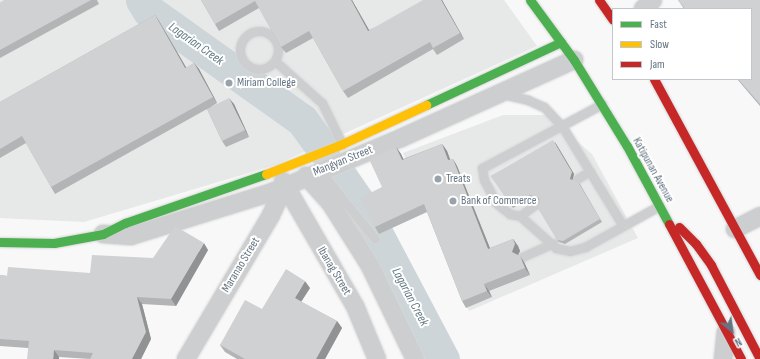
<!DOCTYPE html>
<style>
body{margin:0}
#map{position:relative;width:760px;height:359px;overflow:hidden;background:#f8f8f8;font-family:"Sofia Sans Condensed",sans-serif}
div>[style]{position:absolute}
.built>*{inset:0;background:#e7e8e8}
.river>*{height:33px;margin:-16.5px;padding:0 16.5px;transform-origin:16.5px;border-radius:16.5px;background:#cdd5d8}
.roads{filter:drop-shadow(0 0 1px #d5d6d7) drop-shadow(0 0 1px #d5d6d7)}
.lane>*{height:9px;margin:-4.5px;padding:0 4.5px;transform-origin:4.5px;border-radius:4.5px;background:#cdcecf}
.lane>.ring{margin:-4.5px;padding:0;box-sizing:content-box;background:none;border:9px solid #cdcecf;border-radius:50%}
.street>*{height:18px;margin:-9px;padding:0 9px;transform-origin:9px;border-radius:9px;background:#cdcecf}
.fast>*{height:9px;margin:-4.5px;padding:0 4.5px;transform-origin:4.5px;border-radius:4.5px;background:#4caf50}
.slow>*{height:9px;margin:-4.5px;padding:0 4.5px;transform-origin:4.5px;border-radius:4.5px;background:#ffc107}
.jam>*{height:9px;margin:-4.5px;padding:0 4.5px;transform-origin:4.5px;border-radius:4.5px;background:#c62828}
.wall>*{inset:0;background:#b2b4b5}
.shaded-wall>*{inset:0;background:#919293}
.building>*{inset:0;background:#cfd1d2}
.dots>*{width:11px;height:11px;translate:-50% -50%;box-sizing:border-box;border:2px solid #fff;border-radius:50%}
span{translate:-50% -50%;white-space:nowrap;text-align:center;line-height:1.15;-webkit-text-stroke:4px #fff;paint-order:stroke}
.poi-label{font-size:12px;color:#647482}
.left{translate:0 -50%;text-align:left}
.street-label{font-size:12px;color:#647482}
.water-label{font-size:13px;color:#637a83;font-style:italic}
.legend{position:absolute;left:612px;top:8px;width:140px;height:72px;box-sizing:border-box;background:#fff;border:1px solid #c1c7cd;margin:0;padding:5px 7px;list-style:none;font-size:12px;color:#647482}
.legend li{display:flex;align-items:center;gap:8px;height:20px}
.legend b{width:20px;border:1px solid #c1c7cd}
.north{position:absolute;left:712px;top:311px;width:40px;height:40px;-webkit-text-stroke:3px #fff;paint-order:stroke;rotate:151deg;font-size:11px;font-weight:700;line-height:16px;text-align:center;color:#647482}
.north::after{content:'';display:block;margin:auto;width:14px;height:18px;background:#647482;clip-path:polygon(50% 0,100% 100%,50% 72%,0 100%)}
</style>
<div id="map">
<div class="built">
<div style="clip-path:polygon(0 0,504px 0,537px 46px,275px 165px,84px 222px,0 218px)"></div>
<div style="clip-path:polygon(503px 115px,546px 115px,592px 154px,638px 238px,469px 311px,403px 153px)"></div>
</div>
<div class="river">
<div style="left:142px;top:0;width:13px;rotate:58deg"></div>
<div style="left:149px;top:11px;width:188px;rotate:35.5deg"></div>
<div style="left:302px;top:120px;width:36px;rotate:54deg"></div>
<div style="left:339px;top:174px;width:44px;rotate:55.2deg"></div>
<div style="left:364px;top:210px;width:169px;rotate:62.1deg"></div>
</div>
<div class="roads">
<div class="lane">
<div class="ring" style="left:240px;top:31px;width:29px;height:29px"></div>
<div style="left:275px;top:61px;width:63px;rotate:41.8deg"></div>
<div style="left:322px;top:103px;width:46px;rotate:64deg"></div>
<div style="left:503px;top:94px;width:26px;rotate:13deg"></div>
<div style="left:528px;top:100px;width:17px;rotate:24deg"></div>
<div style="left:544px;top:107px;width:26px;rotate:47deg"></div>
<div style="left:562px;top:126px;width:117px;rotate:58.6deg"></div>
<div style="left:602px;top:104px;width:136px;rotate:151.9deg"></div>
<div style="left:482px;top:168px;width:12px;rotate:81deg"></div>
<div style="left:484px;top:180px;width:26px;rotate:62deg"></div>
<div style="left:496px;top:203px;width:18px;rotate:38deg"></div>
<div style="left:510px;top:214px;width:10px;rotate:11deg"></div>
<div style="left:520px;top:216px;width:48px;rotate:41.6deg"></div>
<div style="left:556px;top:248px;width:14px;rotate:12deg"></div>
<div style="left:570px;top:251px;width:16px;rotate:-15deg"></div>
<div style="left:585px;top:247px;width:85px;rotate:-29deg"></div>
<div style="left:320px;top:171px;width:87px;rotate:51deg"></div>
<div style="left:577px;top:179px;width:15px;rotate:-32deg"></div>
<div style="left:520px;top:216px;width:20px;rotate:-37deg"></div>
<div style="left:522px;top:257px;width:34px;rotate:-24deg"></div>
</div>
<div class="street">
<div style="left:643px;top:9px;width:13px;rotate:-42deg"></div>
<div style="left:306px;top:176px;width:38px;rotate:48deg"></div>
<div style="left:331px;top:204px;width:73px;rotate:57.8deg"></div>
<div style="left:370px;top:266px;width:103px;rotate:64.2deg"></div>
<div style="left:285px;top:185px;width:140px;rotate:60deg"></div>
<div style="left:355px;top:306px;width:57px;rotate:67.5deg"></div>
<div style="left:735px;top:229px;width:28px;rotate:-27deg"></div>
<div style="left:103px;top:234px;width:28px;rotate:4deg"></div>
<div style="left:131px;top:236px;width:148px;rotate:-17.3deg"></div>
<div style="left:272px;top:192px;width:140px;rotate:-22.7deg"></div>
<div style="left:401px;top:138px;width:190px;rotate:-24.3deg"></div>
<div style="left:186px;top:359px;width:167px;rotate:-59.4deg"></div>
<div style="left:271px;top:215px;width:33px;rotate:-65deg"></div>
<div style="left:285px;top:185px;width:4px;rotate:-117deg"></div>
<div style="left:723px;top:359px;width:27px;rotate:-84deg"></div>
</div>
<div class="fast">
<div style="left:530px;top:0;width:74px;rotate:53.7deg"></div>
<div style="left:574px;top:60px;width:101px;rotate:58.4deg"></div>
<div style="left:627px;top:146px;width:89px;rotate:61.7deg"></div>
<div style="left:426px;top:105px;width:149px;rotate:-25deg"></div>
<div style="left:0;top:242px;width:54px;rotate:1.1deg"></div>
<div style="left:54px;top:243px;width:50px;rotate:-10.4deg"></div>
<div style="left:103px;top:234px;width:25px;rotate:-27deg"></div>
<div style="left:125px;top:223px;width:149px;rotate:-19.2deg"></div>
</div>
<div class="slow">
<div style="left:266px;top:174px;width:82px;rotate:-21.5deg"></div>
<div style="left:342px;top:144px;width:93px;rotate:-24.9deg"></div>
</div>
<div class="jam">
<div style="left:599px;top:0;width:24px;rotate:55deg"></div>
<div style="left:654px;top:79px;width:223px;rotate:61.6deg"></div>
<div style="left:669px;top:224px;width:153px;rotate:61.9deg"></div>
<div style="left:679px;top:227px;width:24px;rotate:45deg"></div>
<div style="left:696px;top:244px;width:26px;rotate:54deg"></div>
<div style="left:711px;top:265px;width:106px;rotate:62.5deg"></div>
</div>
</div>
<div class="wall">
<div style="clip-path:polygon(5px 0,97px 0,99px 4px,0 58px,0 3px)"></div>
<div style="clip-path:polygon(201px 0,352px 0,369px 30px,442px 0,464px 39px,437px 55px,433px 49px,348px 98px,343px 91px,313px 38px,286px 53px,281px 47px,259px 8px,219px 31px,215px 24px)"></div>
<div style="clip-path:polygon(678px 0,760px 0,760px 106px,737px 79px,751px 79px,751px 9px,684px 9px)"></div>
<div style="clip-path:polygon(155px 15px,159px 21px,186px 68px,194px 63px,199px 69px,217px 103px,211px 107px,234px 104px,249px 137px,226px 147px,222px 141px,207px 109px,55px 194px,51px 187px,26px 143px,0 158px,0 102px)"></div>
<div style="clip-path:polygon(555px 142px,574px 174px,572px 180px,580px 184px,602px 222px,565px 244px,559px 242px,557px 240px,540px 204px,539px 200px,532px 197px,513px 208px,491px 176px)"></div>
<div style="clip-path:polygon(442px 144px,447px 151px,450px 160px,453px 159px,457px 166px,490px 248px,513px 239px,518px 246px,520px 251px,518px 255px,524px 262px,530px 275px,489px 291px,492px 297px,466px 308px,462px 301px,427px 212px,379px 234px,375px 227px,382px 187px,396px 147px,401px 154px,403px 159px)"></div>
<div style="clip-path:polygon(208px 250px,176px 306px,142px 304px,151px 339px,141px 359px,90px 359px,59px 357px,28px 348px,0 346px,0 275px,7px 276px,90px 273px,153px 258px)"></div>
<div style="clip-path:polygon(310px 288px,301px 302px,337px 321px,342px 328px,325px 359px,237px 359px,225px 352px,220px 345px,262px 309px)"></div>
</div>
<div class="shaded-wall">
<div style="clip-path:polygon(351px 0,352px 0,373px 37px,368px 31px)"></div>
<div style="clip-path:polygon(441px 0,442px 0,464px 39px,460px 33px)"></div>
<div style="clip-path:polygon(155px 15px,159px 21px,190px 74px,185px 68px)"></div>
<div style="clip-path:polygon(194px 63px,199px 69px,217px 103px,213px 97px)"></div>
<div style="clip-path:polygon(229px 98px,234px 104px,249px 137px,245px 130px)"></div>
<div style="clip-path:polygon(555px 142px,574px 174px,572px 182px,570px 179px)"></div>
<div style="clip-path:polygon(442px 144px,447px 151px,453px 167px,448px 160px)"></div>
<div style="clip-path:polygon(396px 147px,401px 154px,407px 166px,402px 160px)"></div>
<div style="clip-path:polygon(453px 159px,457px 166px,493px 256px,488px 249px)"></div>
<div style="clip-path:polygon(513px 239px,518px 246px,520px 251px,516px 259px,512px 252px)"></div>
<div style="clip-path:polygon(204px 243px,208px 250px,176px 306px,171px 299px)"></div>
<div style="clip-path:polygon(520px 256px,524px 262px,530px 275px,525px 268px)"></div>
<div style="clip-path:polygon(305px 281px,310px 288px,299px 305px,295px 298px)"></div>
<div style="clip-path:polygon(484px 284px,489px 291px,492px 297px,487px 291px)"></div>
<div style="clip-path:polygon(137px 297px,142px 304px,151px 339px,141px 359px,132px 359px)"></div>
<div style="clip-path:polygon(337px 321px,342px 328px,325px 359px,316px 359px)"></div>
<div style="clip-path:polygon(54px 350px,59px 357px,59px 359px,53px 359px)"></div>
</div>
<div class="building">
<div style="clip-path:polygon(5px 0,91px 0,0 50px,0 3px)"></div>
<div style="clip-path:polygon(201px 0,351px 0,368px 31px,423px 0,441px 0,460px 33px,433px 48px,430px 42px,343px 91px,309px 31px,281px 47px,255px 1px,215px 24px)"></div>
<div style="clip-path:polygon(678px 0,760px 0,760px 104px,738px 79px,751px 79px,751px 9px,685px 9px)"></div>
<div style="clip-path:polygon(155px 15px,185px 68px,194px 63px,213px 97px,51px 187px,22px 136px,0 149px,0 102px)"></div>
<div style="clip-path:polygon(229px 98px,245px 130px,222px 141px,207px 109px)"></div>
<div style="clip-path:polygon(553px 140px,572px 172px,570px 179px,578px 182px,600px 219px,563px 241px,557px 240px,537px 207px,540px 204px,539px 198px,530px 195px,511px 206px,491px 176px)"></div>
<div style="clip-path:polygon(442px 144px,448px 160px,453px 159px,488px 249px,513px 239px,515px 244px,512px 252px,520px 256px,525px 268px,484px 284px,487px 291px,462px 301px,424px 204px,375px 227px,360px 198px,382px 187px,369px 159px,396px 147px,402px 160px)"></div>
<div style="clip-path:polygon(175px 226px,204px 243px,171px 299px,137px 297px,146px 332px,132px 359px,90px 359px,93px 353px,54px 350px,53px 359px,27px 359px,29px 341px,0 339px,0 275px,7px 276px,8px 267px,90px 273px,92px 255px,153px 258px)"></div>
<div style="clip-path:polygon(286px 269px,305px 281px,295px 298px,337px 321px,316px 359px,245px 359px,220px 345px,245px 300px,262px 309px)"></div>
</div>
<div class="dots">
<div style="left:229px;top:83px;background:#98a2ab"></div>
<div style="left:438px;top:179px;background:#98a2ab"></div>
<div style="left:453px;top:201px;background:#98a2ab"></div>
</div>
<div class="poi-label">
<span class="left" style="left:237px;top:83px">Miriam College</span>
<span class="left" style="left:446px;top:179px">Treats</span>
<span class="left" style="left:461px;top:201px">Bank of Commerce</span>
</div>
<div class="street-label">
<span style="left:343px;top:161px;rotate:-22deg">Mangyan Street</span>
<span style="left:653px;top:170px;rotate:61deg">Katipunan Avenue</span>
<span style="left:241px;top:265px;rotate:-59deg">Maranao Street</span>
<span style="left:334px;top:271px;rotate:59deg">Ibanag Street</span>
</div>
<div class="water-label">
<span style="left:196px;top:44px;rotate:35deg">Lagarian Creek</span>
<span style="left:410px;top:297px;rotate:62deg">Lagarian Creek</span>
</div>
<ul class="legend">
<li><b style="height:5px;background:#4caf50"></b>Fast</li>
<li><b style="height:5px;background:#ffc107"></b>Slow</li>
<li><b style="height:5px;background:#c62828"></b>Jam</li>
</ul>
<div class="north">N</div>
</div>
